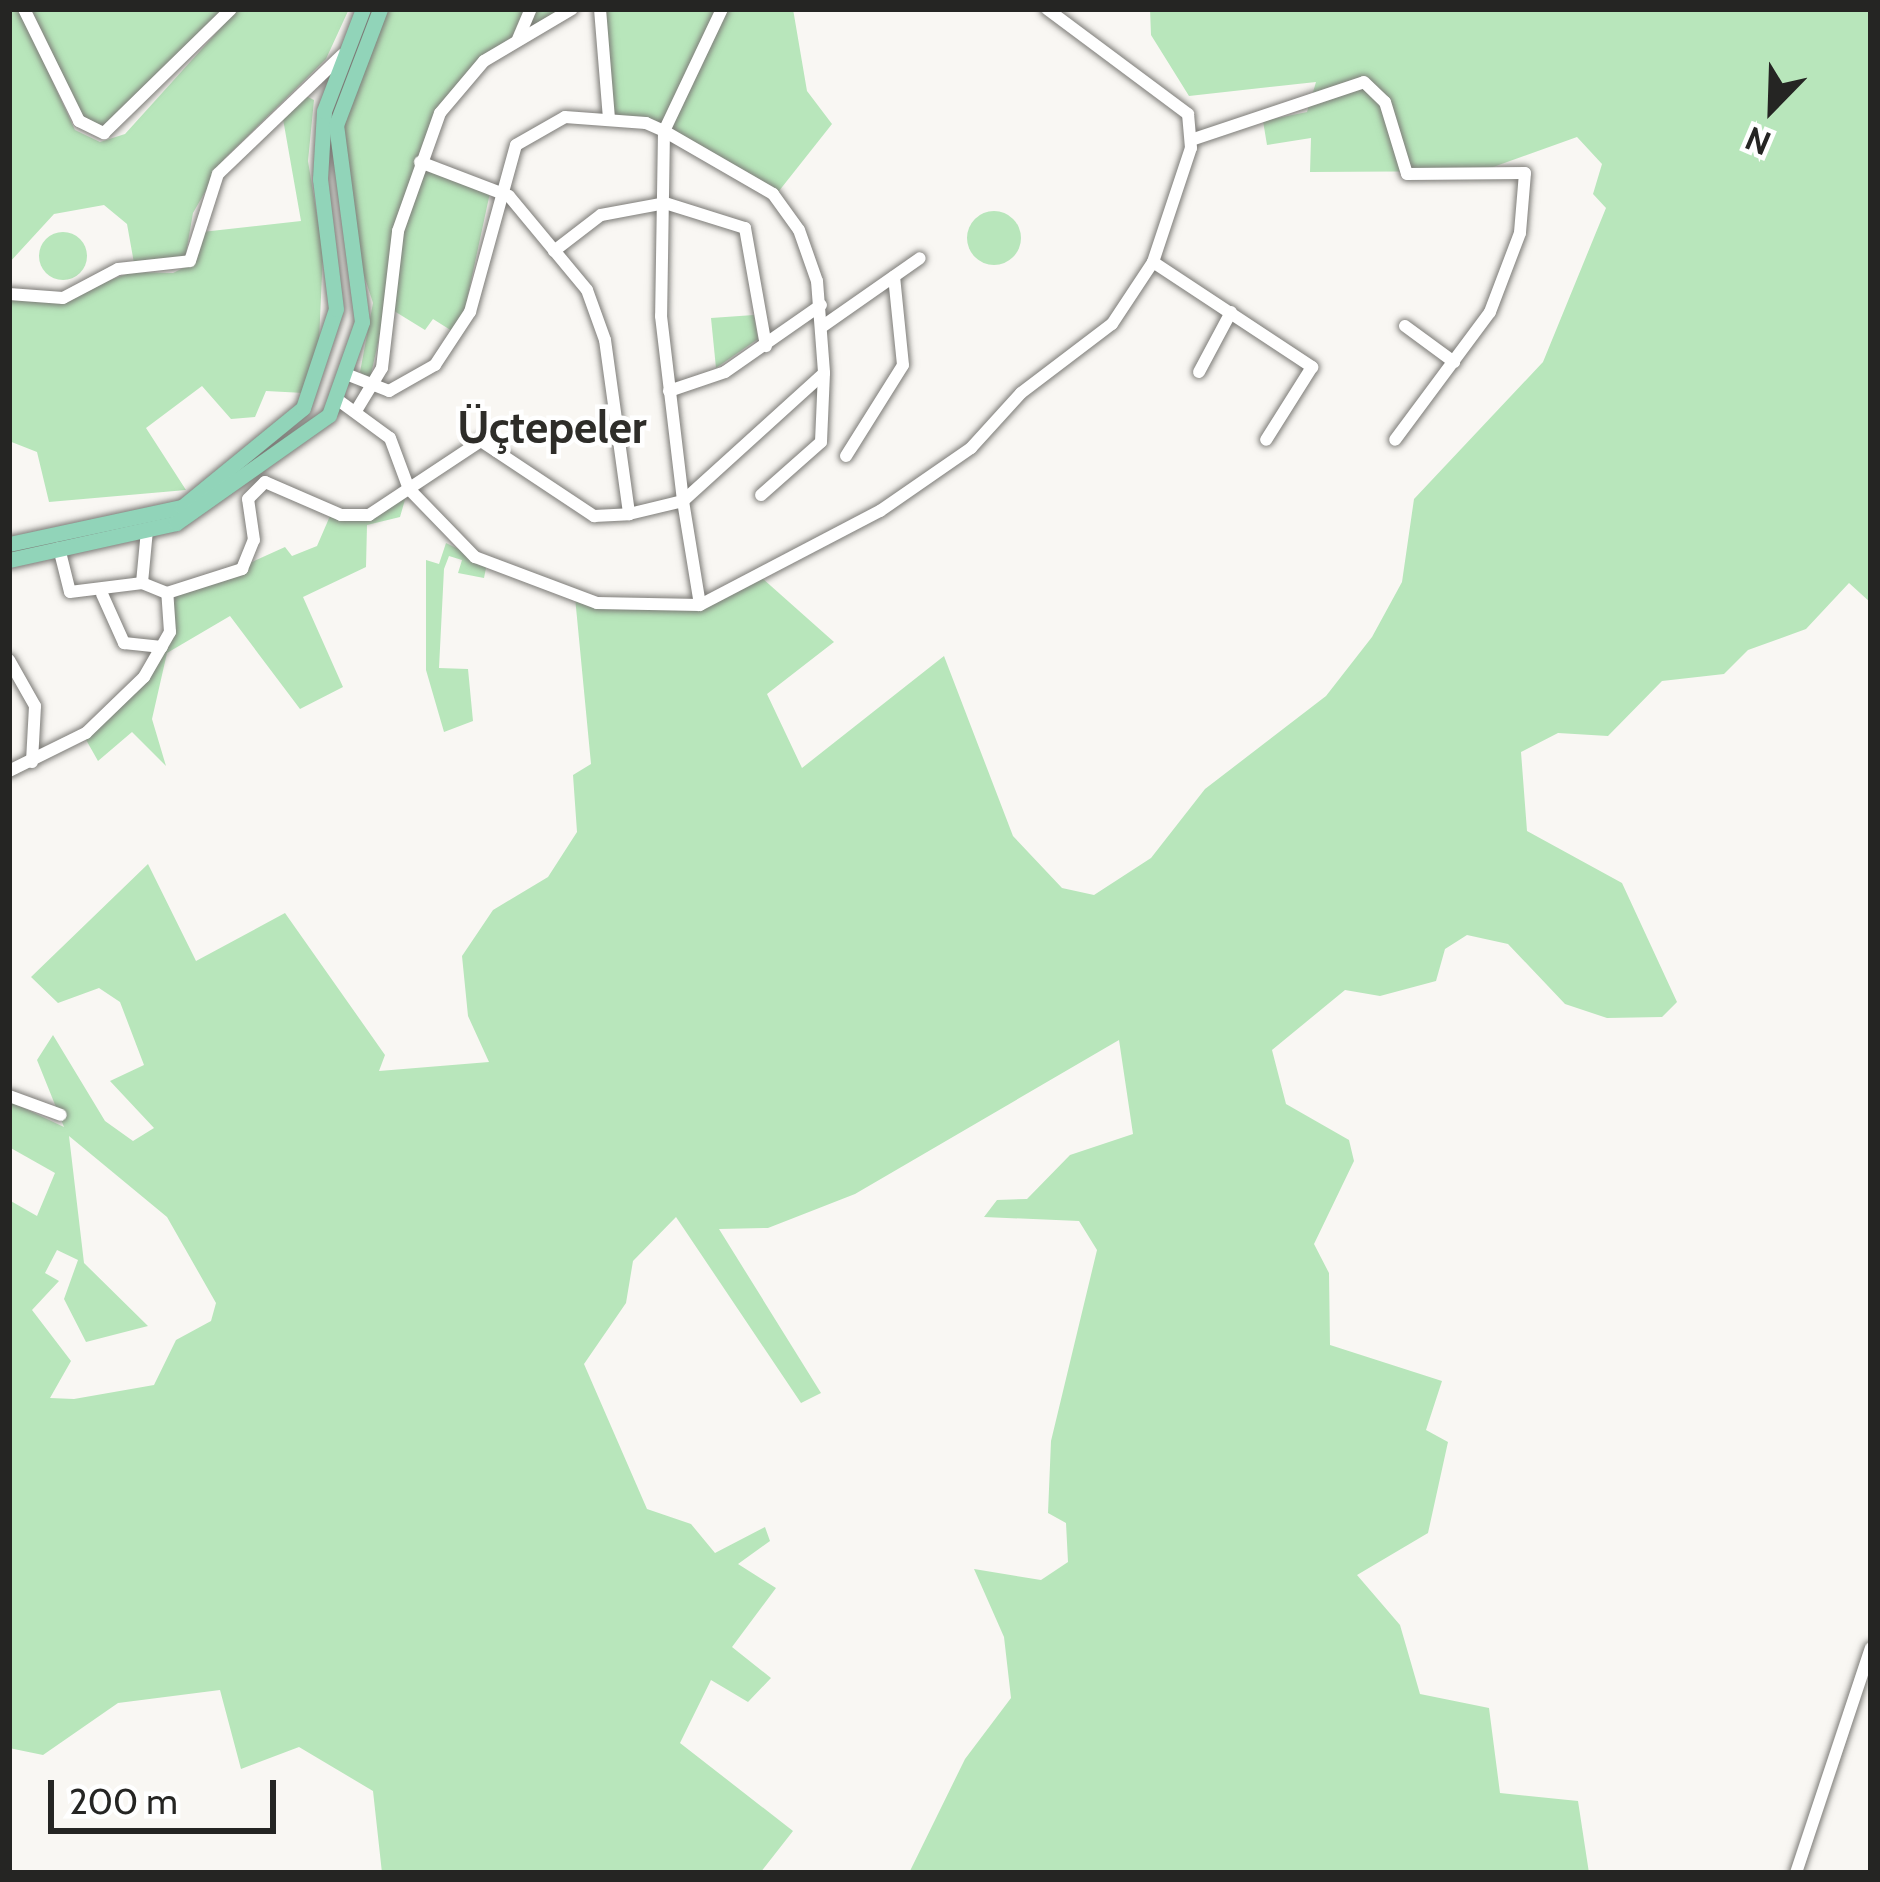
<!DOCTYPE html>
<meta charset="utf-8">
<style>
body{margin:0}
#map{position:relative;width:1880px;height:1882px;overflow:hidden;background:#f9f7f3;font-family:Cabin,sans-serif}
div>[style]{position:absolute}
.green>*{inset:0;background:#b8e6bb}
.round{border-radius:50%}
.roads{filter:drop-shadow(0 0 3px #7c7b77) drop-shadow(0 0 3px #7c7b77)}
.minor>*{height:12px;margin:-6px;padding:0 6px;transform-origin:6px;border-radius:6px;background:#fff}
.major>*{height:15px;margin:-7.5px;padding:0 7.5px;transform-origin:7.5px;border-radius:7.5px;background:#91d4b9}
span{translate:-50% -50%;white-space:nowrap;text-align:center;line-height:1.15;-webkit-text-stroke:9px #fff;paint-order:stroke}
.neighbourhood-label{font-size:45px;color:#2e2d29;font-weight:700}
.frame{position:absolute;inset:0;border:12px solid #252523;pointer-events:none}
.north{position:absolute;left:1712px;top:48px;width:120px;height:120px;-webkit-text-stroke:9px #fff;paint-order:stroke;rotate:203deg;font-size:33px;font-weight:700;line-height:48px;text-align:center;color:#252523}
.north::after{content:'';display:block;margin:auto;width:42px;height:54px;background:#252523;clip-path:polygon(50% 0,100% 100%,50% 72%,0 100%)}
.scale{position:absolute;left:48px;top:1780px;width:228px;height:54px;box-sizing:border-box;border:6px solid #252523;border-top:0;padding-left:15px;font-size:36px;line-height:42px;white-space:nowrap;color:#252523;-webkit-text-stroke:9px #fff;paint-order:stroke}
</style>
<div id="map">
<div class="green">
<div style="clip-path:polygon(9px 9px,19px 9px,75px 130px,100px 142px,125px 134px,238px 9px,349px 9px,326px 59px,224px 159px,193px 213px,185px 259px,134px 263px,127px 224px,104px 205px,54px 214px,9px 263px)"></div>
<div style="clip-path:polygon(31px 9px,224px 9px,101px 129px,84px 119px)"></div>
<div style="clip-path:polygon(388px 9px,572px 9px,467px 76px,420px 161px,491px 188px,465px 309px,452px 331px,433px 319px,425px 330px,386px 306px,370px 379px,360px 372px,373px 303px,350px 232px,343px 115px)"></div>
<div style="clip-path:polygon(600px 9px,793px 9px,807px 91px,832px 124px,775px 196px,664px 131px,609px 118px)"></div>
<div style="clip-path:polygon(evenodd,1150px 9px,1871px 9px,1871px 603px,1849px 583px,1806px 629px,1748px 650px,1724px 674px,1662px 681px,1608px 736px,1558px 733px,1521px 752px,1527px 831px,1622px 883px,1677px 1002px,1662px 1017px,1607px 1018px,1565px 1004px,1508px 944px,1467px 935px,1445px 949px,1436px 981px,1380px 996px,1345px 990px,1272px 1050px,1286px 1104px,1349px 1140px,1354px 1161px,1314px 1244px,1329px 1273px,1330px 1345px,1442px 1381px,1426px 1430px,1448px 1442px,1428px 1533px,1357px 1575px,1400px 1625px,1420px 1694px,1489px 1708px,1500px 1793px,1578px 1801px,1589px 1873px,909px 1873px,965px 1759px,1011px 1698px,1004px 1637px,974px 1569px,1041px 1580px,1068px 1562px,1066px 1523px,1048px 1513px,1051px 1441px,1097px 1250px,1079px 1221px,984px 1217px,997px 1200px,1027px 1199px,1070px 1155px,1133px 1134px,1119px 1040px,855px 1194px,768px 1228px,719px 1229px,821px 1393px,801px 1403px,676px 1217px,633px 1261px,626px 1303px,584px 1364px,647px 1509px,691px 1524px,715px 1553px,765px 1527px,770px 1541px,738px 1564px,776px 1588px,732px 1647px,771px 1678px,748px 1702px,711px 1680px,680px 1743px,793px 1831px,760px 1873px,382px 1873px,373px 1791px,299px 1747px,241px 1769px,220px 1690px,118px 1703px,43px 1755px,9px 1748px,9px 1200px,37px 1216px,55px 1173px,9px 1147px,9px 1101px,64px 1127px,37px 1060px,53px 1035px,105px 1121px,133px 1141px,154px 1128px,110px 1081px,144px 1065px,120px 1002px,99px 988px,58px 1003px,31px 977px,148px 864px,196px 961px,285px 913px,385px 1055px,379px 1071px,489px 1062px,468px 1016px,462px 956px,493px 910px,548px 877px,577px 832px,573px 775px,591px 764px,575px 597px,682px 608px,761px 577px,834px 642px,767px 694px,802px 768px,944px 656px,1013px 836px,1062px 888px,1094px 895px,1151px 858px,1205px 789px,1326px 696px,1372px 637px,1402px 582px,1414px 499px,1543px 362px,1606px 208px,1593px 194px,1602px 164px,1577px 137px,1482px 171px,1310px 172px,1311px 138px,1267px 145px,1263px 121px,1307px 112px,1316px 82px,1189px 96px,1151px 35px,1150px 9px,69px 1136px,167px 1217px,216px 1303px,211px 1321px,176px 1340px,154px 1385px,74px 1399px,50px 1398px,71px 1361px,32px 1310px,59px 1281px,45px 1273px,57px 1250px,78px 1260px,64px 1299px,86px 1342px,148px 1326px,84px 1263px,69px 1136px)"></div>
<div style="clip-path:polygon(304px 95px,314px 100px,308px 161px,323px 252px,319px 342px,304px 393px,266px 391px,255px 417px,231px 419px,202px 386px,146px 428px,186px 490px,49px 502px,37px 452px,9px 441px,9px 298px,54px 301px,132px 272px,173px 273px,195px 262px,202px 232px,301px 221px,283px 119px)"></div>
<div class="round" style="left:967px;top:211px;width:54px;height:54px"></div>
<div class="round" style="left:39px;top:232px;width:48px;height:48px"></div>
<div style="clip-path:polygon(754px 315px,758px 339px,716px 368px,711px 318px)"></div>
<div style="clip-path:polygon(406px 496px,400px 517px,367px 525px,366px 567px,303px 597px,343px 687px,300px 709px,230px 616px,167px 653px,152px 719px,166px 766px,132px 732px,98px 761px,85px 738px,170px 636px,175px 597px,285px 547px,292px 556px,317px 546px,330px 516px,377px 517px)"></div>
<div style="clip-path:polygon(446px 543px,487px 563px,484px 578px,458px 573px,462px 560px,449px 556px,444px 569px,439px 668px,468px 669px,473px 721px,444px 732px,426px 670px,426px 560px,439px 564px)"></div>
</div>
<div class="roads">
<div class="minor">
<div style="left:24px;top:9px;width:125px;rotate:63.8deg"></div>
<div style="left:79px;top:121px;width:28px;rotate:26deg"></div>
<div style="left:104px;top:133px;width:177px;rotate:-44.3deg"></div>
<div style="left:600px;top:9px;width:109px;rotate:85.3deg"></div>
<div style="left:722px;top:9px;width:135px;rotate:115.4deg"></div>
<div style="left:664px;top:131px;width:126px;rotate:30deg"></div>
<div style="left:773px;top:194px;width:44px;rotate:54.2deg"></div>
<div style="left:799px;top:230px;width:54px;rotate:70.6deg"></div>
<div style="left:817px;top:281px;width:92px;rotate:85.6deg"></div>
<div style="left:518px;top:39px;width:33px;rotate:-67deg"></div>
<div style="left:1191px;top:140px;width:182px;rotate:-18.5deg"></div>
<div style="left:1364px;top:82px;width:29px;rotate:44deg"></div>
<div style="left:1385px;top:102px;width:75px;rotate:73deg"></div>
<div style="left:1407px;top:174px;width:118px;rotate:-0.5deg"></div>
<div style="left:1525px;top:173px;width:60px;rotate:94.8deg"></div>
<div style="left:1520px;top:233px;width:85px;rotate:110.8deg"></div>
<div style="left:1490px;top:312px;width:159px;rotate:126.6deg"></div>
<div style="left:420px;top:162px;width:95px;rotate:20.9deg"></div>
<div style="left:509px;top:196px;width:122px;rotate:50.3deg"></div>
<div style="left:587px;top:290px;width:53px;rotate:70.2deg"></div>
<div style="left:605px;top:340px;width:176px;rotate:82.1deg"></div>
<div style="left:629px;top:514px;width:56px;rotate:-13.5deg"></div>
<div style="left:683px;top:501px;width:105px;rotate:80.7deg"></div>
<div style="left:700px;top:605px;width:203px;rotate:-27.6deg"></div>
<div style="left:880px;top:511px;width:111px;rotate:-34.7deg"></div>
<div style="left:971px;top:448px;width:74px;rotate:-47.7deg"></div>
<div style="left:1021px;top:393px;width:114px;rotate:-37.2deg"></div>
<div style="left:1112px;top:324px;width:74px;rotate:-56.5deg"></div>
<div style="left:1153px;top:262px;width:120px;rotate:-71.6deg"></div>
<div style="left:1191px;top:148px;width:34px;rotate:-95deg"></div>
<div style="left:1188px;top:114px;width:176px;rotate:-143.3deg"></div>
<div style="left:554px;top:251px;width:59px;rotate:-37.5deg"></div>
<div style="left:601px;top:215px;width:65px;rotate:-10.6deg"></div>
<div style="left:665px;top:203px;width:84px;rotate:17.4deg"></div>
<div style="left:745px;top:228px;width:120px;rotate:79.9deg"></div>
<div style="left:1153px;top:262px;width:191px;rotate:33.4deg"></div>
<div style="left:1312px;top:367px;width:86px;rotate:122.2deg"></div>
<div style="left:9px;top:294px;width:54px;rotate:4.2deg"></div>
<div style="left:63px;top:298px;width:62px;rotate:-27.8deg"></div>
<div style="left:118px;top:269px;width:72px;rotate:-6.3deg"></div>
<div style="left:190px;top:261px;width:91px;rotate:-72.2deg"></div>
<div style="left:218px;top:174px;width:172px;rotate:-43.8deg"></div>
<div style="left:823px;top:326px;width:118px;rotate:-35deg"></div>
<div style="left:1405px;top:326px;width:61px;rotate:36.3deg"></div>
<div style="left:1199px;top:372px;width:68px;rotate:-61.9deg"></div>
<div style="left:351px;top:376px;width:41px;rotate:21.5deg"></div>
<div style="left:389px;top:391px;width:53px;rotate:-29.5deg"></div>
<div style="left:435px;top:365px;width:64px;rotate:-56.6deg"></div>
<div style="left:470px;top:312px;width:173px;rotate:-74.6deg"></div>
<div style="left:516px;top:145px;width:56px;rotate:-29.7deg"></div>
<div style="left:565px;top:117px;width:81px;rotate:4.2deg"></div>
<div style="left:646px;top:123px;width:20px;rotate:24deg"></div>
<div style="left:664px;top:131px;width:185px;rotate:90.9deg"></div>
<div style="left:661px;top:316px;width:186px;rotate:83.2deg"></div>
<div style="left:683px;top:501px;width:190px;rotate:-42.2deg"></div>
<div style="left:824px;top:373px;width:69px;rotate:92.5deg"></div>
<div style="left:821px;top:442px;width:80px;rotate:138.5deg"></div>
<div style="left:669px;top:391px;width:59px;rotate:-18.7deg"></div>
<div style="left:725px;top:372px;width:117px;rotate:-34.9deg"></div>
<div style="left:338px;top:400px;width:64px;rotate:36.2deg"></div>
<div style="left:390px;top:438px;width:54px;rotate:69.6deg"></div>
<div style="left:409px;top:489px;width:95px;rotate:45.9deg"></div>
<div style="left:475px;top:557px;width:130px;rotate:20.7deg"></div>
<div style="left:597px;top:603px;width:103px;rotate:1.1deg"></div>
<div style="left:356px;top:411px;width:50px;rotate:-58.8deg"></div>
<div style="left:382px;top:368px;width:138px;rotate:-83.3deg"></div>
<div style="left:398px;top:231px;width:125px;rotate:-70.4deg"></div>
<div style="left:440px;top:113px;width:68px;rotate:-49.8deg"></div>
<div style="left:484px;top:61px;width:102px;rotate:-30.6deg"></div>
<div style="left:846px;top:456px;width:107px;rotate:-57.9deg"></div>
<div style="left:903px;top:365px;width:89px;rotate:-95.8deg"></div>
<div style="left:147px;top:530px;width:53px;rotate:95.4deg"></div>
<div style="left:142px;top:583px;width:27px;rotate:22deg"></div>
<div style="left:59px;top:548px;width:45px;rotate:76deg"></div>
<div style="left:70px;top:592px;width:73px;rotate:-7.1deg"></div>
<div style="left:102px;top:594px;width:54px;rotate:65.8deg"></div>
<div style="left:124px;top:643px;width:38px;rotate:6deg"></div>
<div style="left:9px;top:660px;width:53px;rotate:60.5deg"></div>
<div style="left:35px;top:706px;width:56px;rotate:93.1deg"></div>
<div style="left:9px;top:771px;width:86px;rotate:-26.3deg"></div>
<div style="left:86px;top:733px;width:81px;rotate:-44deg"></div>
<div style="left:144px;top:677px;width:52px;rotate:-60deg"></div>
<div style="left:170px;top:632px;width:39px;rotate:-94deg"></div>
<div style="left:167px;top:593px;width:79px;rotate:-17.7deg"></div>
<div style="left:242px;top:569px;width:31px;rotate:-68deg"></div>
<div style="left:254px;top:540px;width:41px;rotate:-98.3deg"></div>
<div style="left:248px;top:499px;width:24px;rotate:-45deg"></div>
<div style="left:265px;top:482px;width:83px;rotate:23.5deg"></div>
<div style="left:341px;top:515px;width:28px"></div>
<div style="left:369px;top:515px;width:134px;rotate:-33.5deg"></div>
<div style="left:481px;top:441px;width:136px;rotate:33.6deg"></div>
<div style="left:594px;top:516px;width:35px;rotate:-3deg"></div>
<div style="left:9px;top:1096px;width:55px;rotate:20.1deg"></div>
<div style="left:1796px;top:1873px;width:237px;rotate:-71.6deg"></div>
</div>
<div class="major">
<div style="left:9px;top:544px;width:177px;rotate:-12.1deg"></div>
<div style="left:182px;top:507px;width:156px;rotate:-39.3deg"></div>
<div style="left:303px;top:408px;width:104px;rotate:-71.6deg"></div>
<div style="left:336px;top:309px;width:131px;rotate:-97deg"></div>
<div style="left:320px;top:179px;width:68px;rotate:-86.6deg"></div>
<div style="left:324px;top:111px;width:109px;rotate:-69.1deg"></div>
<div style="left:9px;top:560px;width:171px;rotate:-12.5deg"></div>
<div style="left:176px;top:523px;width:187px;rotate:-35.2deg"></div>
<div style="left:329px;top:415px;width:99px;rotate:-70.5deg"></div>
<div style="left:362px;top:322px;width:199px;rotate:-97.5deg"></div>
<div style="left:336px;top:125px;width:124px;rotate:-69.2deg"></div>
</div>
</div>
<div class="neighbourhood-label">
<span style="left:552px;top:428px">Üçtepeler</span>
</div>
<div class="frame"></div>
<div class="north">N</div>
<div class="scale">200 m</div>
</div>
